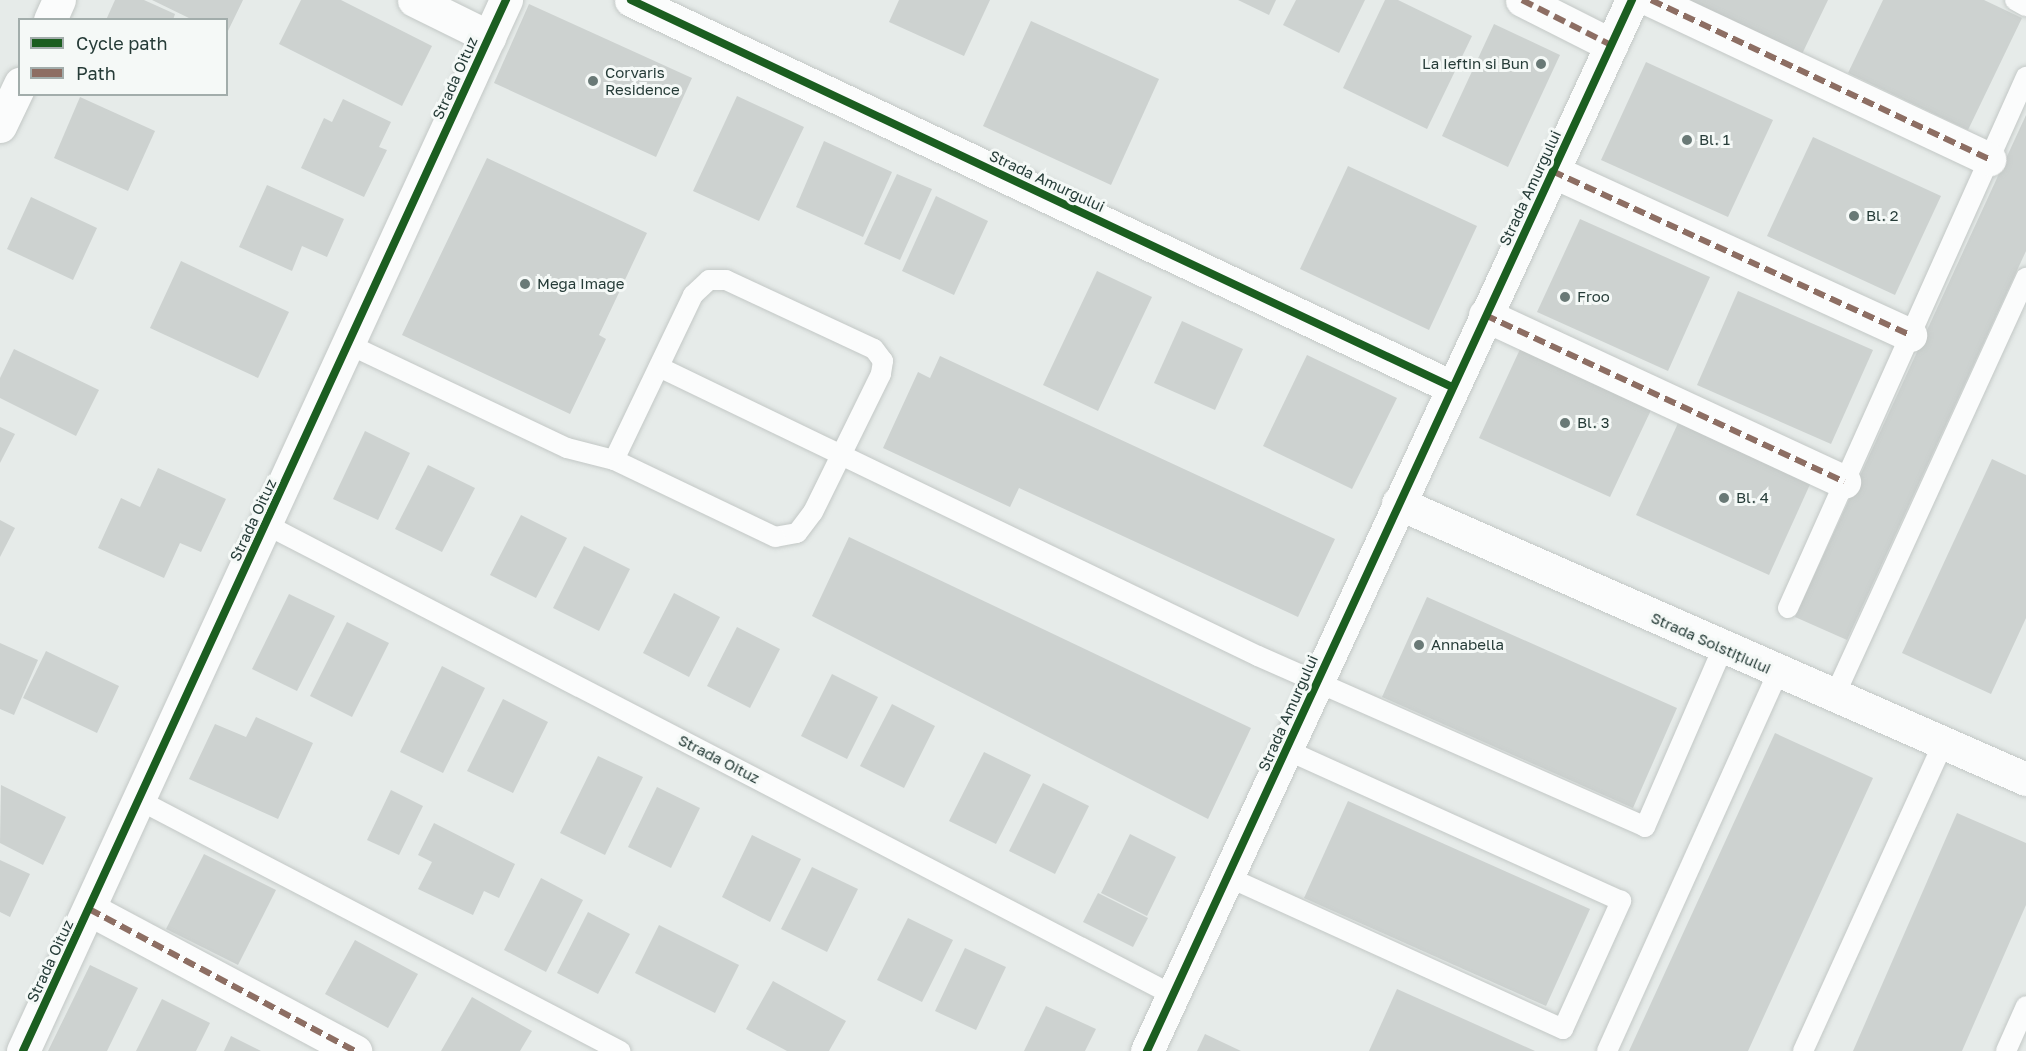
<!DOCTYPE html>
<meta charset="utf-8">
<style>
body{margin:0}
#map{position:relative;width:2026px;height:1051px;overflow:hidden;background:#e6ebe9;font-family:"Golos Text",sans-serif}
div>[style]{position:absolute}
.building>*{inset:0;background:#cdd2d0}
.roads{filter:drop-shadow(0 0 2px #c3c8c6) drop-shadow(0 0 2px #c3c8c6)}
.service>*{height:20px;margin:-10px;padding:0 10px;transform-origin:10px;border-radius:10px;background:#fbfcfc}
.minor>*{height:33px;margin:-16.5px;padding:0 16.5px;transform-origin:16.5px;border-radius:16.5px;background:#fbfcfc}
.tertiary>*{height:33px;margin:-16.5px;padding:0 16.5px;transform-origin:16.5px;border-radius:16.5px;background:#fbfcfc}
.quiet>*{height:6px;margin-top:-3px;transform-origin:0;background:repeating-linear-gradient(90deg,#8d6e63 0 12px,transparent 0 18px)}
.cycleway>*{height:8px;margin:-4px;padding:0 4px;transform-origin:4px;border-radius:4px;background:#1b5e20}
.dots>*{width:16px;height:16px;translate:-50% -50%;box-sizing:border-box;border:3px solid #f5f9f7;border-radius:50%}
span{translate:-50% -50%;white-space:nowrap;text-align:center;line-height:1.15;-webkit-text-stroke:6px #f5f9f7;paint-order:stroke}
.poi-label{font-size:15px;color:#263c38}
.right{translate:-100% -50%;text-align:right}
.left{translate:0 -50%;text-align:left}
.street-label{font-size:15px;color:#263c38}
.legend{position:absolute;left:18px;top:18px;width:210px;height:78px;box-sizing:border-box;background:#f5f9f7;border:2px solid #a2adab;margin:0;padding:8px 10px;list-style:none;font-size:18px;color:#263c38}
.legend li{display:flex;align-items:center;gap:12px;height:30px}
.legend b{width:30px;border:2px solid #a2adab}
</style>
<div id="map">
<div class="building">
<div style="clip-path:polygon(115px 0,144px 0,175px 14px,173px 20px,106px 20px)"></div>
<div style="clip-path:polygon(152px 0,243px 0,226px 35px,226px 20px,193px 20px)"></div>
<div style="clip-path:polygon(301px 0,341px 0,432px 46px,402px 106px,279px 44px)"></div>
<div style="clip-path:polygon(899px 0,990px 0,964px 56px,889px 22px)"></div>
<div style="clip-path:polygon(1238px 0,1276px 0,1269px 15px)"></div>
<div style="clip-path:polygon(1296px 0,1365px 0,1339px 53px,1283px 25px)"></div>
<div style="clip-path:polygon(1385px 0,1398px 0,1472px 36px,1427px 129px,1343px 88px)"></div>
<div style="clip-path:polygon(1687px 0,1828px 0,1802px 54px)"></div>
<div style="clip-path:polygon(1883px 0,1984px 0,2022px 18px,1968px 130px,1848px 73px)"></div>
<div style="clip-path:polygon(529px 4px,692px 78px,656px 157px,494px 83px)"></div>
<div style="clip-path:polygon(1031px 21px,1159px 79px,1111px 185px,983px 126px)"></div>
<div style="clip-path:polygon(1494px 24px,1560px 55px,1508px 167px,1442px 136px)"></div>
<div style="clip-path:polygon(1646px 62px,1773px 120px,1728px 217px,1601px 160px)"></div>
<div style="clip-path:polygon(737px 96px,804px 127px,759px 221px,693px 191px)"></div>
<div style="clip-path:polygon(80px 97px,155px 131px,128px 191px,54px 158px)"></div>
<div style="clip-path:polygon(343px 99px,391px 122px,379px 147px,387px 150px,364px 197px,301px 168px,324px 118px,332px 122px)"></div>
<div style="clip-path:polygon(2026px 115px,2026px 251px,1847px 640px,1795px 617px)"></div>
<div style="clip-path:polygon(1813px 137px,1941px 196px,1895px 295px,1767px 236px)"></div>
<div style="clip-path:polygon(824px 141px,892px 172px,863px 237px,796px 207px)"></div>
<div style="clip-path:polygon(487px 158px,647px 233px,599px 335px,606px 339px,570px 414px,402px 335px)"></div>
<div style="clip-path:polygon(1348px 166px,1477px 226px,1429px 330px,1300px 269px)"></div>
<div style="clip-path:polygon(897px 174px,932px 189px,900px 260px,864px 244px)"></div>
<div style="clip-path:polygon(267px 185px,344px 219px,327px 257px,302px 246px,292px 271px,239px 247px)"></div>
<div style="clip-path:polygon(936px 196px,988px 221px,954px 295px,902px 271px)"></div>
<div style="clip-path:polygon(31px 197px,97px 228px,73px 280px,7px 249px)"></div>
<div style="clip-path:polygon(1580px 219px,1710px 277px,1668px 371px,1537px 312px)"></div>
<div style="clip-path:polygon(181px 261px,289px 312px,258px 378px,150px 328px)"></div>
<div style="clip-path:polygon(1097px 271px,1152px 297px,1098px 411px,1043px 385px)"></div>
<div style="clip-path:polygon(1738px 291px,1873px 350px,1831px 444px,1697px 385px)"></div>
<div style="clip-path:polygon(1182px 321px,1243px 349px,1215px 410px,1154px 383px)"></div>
<div style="clip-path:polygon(1521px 347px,1652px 408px,1610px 497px,1479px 438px)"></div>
<div style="clip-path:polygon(14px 349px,99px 390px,76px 436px,0 398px,0 378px)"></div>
<div style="clip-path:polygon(1307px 355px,1397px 398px,1352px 489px,1263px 446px)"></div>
<div style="clip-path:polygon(940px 356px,1335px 539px,1298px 617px,1019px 488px,1010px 507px,883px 448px,918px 372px,930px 378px)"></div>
<div style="clip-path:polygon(1679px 421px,1812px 480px,1769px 575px,1636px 515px)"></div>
<div style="clip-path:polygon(0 427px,15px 434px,0 463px)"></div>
<div style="clip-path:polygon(365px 431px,410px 453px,378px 520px,333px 499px)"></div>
<div style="clip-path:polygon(1992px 459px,2026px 475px,2026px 618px,1991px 694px,1902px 653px)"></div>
<div style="clip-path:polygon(428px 465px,475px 488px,442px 552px,395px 529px)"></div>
<div style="clip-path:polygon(158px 468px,226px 499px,201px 552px,180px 543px,164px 578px,98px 548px,121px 498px,140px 507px)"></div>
<div style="clip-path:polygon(521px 515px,567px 538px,536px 598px,490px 575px)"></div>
<div style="clip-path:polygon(0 520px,15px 528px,0 557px)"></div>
<div style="clip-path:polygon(849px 537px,1251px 728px,1208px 819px,812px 616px)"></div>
<div style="clip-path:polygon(584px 546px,630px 569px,599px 631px,553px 608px)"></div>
<div style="clip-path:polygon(674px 593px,720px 617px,689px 677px,643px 653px)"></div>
<div style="clip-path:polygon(289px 594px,335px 616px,297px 691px,252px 669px)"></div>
<div style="clip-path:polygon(1427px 597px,1677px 708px,1633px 808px,1382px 697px)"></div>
<div style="clip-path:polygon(347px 622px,389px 643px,352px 717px,310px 696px)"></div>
<div style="clip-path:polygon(737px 627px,780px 649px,750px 708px,707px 686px)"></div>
<div style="clip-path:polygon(0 643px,38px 660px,14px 715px,0 709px)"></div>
<div style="clip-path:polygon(46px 651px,119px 686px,97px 733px,23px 698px)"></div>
<div style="clip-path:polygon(442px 666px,485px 688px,443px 773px,400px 752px)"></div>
<div style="clip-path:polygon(832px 674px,878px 697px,847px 759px,801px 736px)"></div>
<div style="clip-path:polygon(503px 699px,548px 722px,513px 793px,467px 771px)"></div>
<div style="clip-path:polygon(892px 704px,935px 726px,904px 788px,860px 766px)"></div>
<div style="clip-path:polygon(256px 717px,313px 743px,278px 819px,189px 779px,215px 724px,246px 737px)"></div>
<div style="clip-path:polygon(1775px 733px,1873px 778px,1748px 1051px,1629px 1051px)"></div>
<div style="clip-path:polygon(984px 752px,1031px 775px,996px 844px,949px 821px)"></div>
<div style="clip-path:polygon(598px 756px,643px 777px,605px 855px,560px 833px)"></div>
<div style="clip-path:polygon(1043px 783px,1089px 806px,1055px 874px,1009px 851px)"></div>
<div style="clip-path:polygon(1px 785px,66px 817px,43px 865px,0 843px)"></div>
<div style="clip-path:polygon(657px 787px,700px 808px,671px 868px,628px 847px)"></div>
<div style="clip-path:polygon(391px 790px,423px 806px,399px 855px,367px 840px)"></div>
<div style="clip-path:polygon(1348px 801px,1590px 909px,1546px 1006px,1304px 898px)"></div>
<div style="clip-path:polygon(1957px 813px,2026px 843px,2026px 905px,1962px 1051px,1853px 1051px)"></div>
<div style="clip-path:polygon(434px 823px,515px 864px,499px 898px,484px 891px,473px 915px,418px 889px,432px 862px,418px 855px)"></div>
<div style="clip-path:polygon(1130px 834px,1176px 857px,1147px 916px,1101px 893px)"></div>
<div style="clip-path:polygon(752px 835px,801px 859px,770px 922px,722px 897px)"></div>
<div style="clip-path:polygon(204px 854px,276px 890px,238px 965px,166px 929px)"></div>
<div style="clip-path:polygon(0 860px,30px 874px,10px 917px,0 912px)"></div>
<div style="clip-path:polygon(812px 867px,858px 889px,827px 952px,781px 929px)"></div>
<div style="clip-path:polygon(541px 878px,583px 900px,546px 972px,504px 950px)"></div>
<div style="clip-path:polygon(1098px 893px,1148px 918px,1133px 947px,1083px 922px)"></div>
<div style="clip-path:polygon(588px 912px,630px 934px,598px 994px,557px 973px)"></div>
<div style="clip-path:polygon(908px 918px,953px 940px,922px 1002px,877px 980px)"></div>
<div style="clip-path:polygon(659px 925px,739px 965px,715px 1013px,635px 973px)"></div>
<div style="clip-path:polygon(355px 940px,418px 974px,388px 1028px,325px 994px)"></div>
<div style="clip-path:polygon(965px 948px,1006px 967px,976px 1030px,935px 1011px)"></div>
<div style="clip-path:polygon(90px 965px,138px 988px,107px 1051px,48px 1051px)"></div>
<div style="clip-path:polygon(773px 981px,846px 1021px,829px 1051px,787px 1051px,746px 1029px)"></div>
<div style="clip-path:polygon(1397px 989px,1535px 1051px,1369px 1051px)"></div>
<div style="clip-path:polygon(472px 997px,532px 1031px,520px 1051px,441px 1051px)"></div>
<div style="clip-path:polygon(162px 999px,210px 1023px,196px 1051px,136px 1051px)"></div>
<div style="clip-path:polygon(1046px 1006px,1096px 1029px,1085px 1051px,1024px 1051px)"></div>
<div style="clip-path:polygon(1205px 1034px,1241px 1051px,1197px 1051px)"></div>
<div style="clip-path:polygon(231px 1036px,261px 1051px,224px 1051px)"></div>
</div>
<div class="roads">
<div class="service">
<div style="left:2015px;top:0;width:13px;rotate:29deg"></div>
<div style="left:709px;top:280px;width:17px"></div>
<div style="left:726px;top:280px;width:163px;rotate:25deg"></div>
<div style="left:874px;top:349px;width:15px;rotate:53deg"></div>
<div style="left:883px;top:361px;width:13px;rotate:99deg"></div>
<div style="left:881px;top:374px;width:154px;rotate:116.2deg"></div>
<div style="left:813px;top:512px;width:26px;rotate:127deg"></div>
<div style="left:797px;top:533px;width:22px;rotate:170deg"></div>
<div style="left:775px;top:537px;width:178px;rotate:-154.4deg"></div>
<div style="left:614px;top:460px;width:183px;rotate:-64.4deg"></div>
<div style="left:693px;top:295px;width:22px;rotate:-43deg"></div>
<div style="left:350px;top:345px;width:240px;rotate:25.4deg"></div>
<div style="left:567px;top:448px;width:49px;rotate:14.3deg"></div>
<div style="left:659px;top:367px;width:665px;rotate:25.76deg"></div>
<div style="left:1258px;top:656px;width:423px;rotate:23.8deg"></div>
<div style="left:1645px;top:827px;width:195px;rotate:-66.5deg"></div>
<div style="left:265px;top:524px;width:1023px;rotate:27.42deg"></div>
<div style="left:1788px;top:608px;width:582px;rotate:-65.86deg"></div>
<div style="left:1834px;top:697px;width:461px;rotate:-65.4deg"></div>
<div style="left:139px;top:800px;width:543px;rotate:27.56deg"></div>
<div style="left:1228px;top:877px;width:368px;rotate:24.4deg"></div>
<div style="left:1563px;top:1029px;width:141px;rotate:-65.6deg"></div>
<div style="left:1621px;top:901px;width:367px;rotate:-155.7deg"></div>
<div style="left:1607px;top:1051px;width:415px;rotate:-65.7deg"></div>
<div style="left:1803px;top:1051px;width:337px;rotate:-65.5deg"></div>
<div style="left:2006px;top:1051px;width:49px;rotate:-66deg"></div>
</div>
<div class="minor">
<div style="left:414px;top:0;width:84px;rotate:26.3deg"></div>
<div style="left:631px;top:0;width:908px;rotate:25.24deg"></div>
<div style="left:1522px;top:0;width:100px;rotate:26.8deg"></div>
<div style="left:1651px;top:0;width:374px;rotate:25.2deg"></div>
<div style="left:50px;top:20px;width:22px;rotate:-66deg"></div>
<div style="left:0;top:126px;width:47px;rotate:-64.5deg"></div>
<div style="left:1552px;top:171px;width:394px;rotate:24.6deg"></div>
<div style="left:1485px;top:315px;width:396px;rotate:24.9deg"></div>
<div style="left:89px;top:909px;width:302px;rotate:28.1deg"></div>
<div style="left:23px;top:1051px;width:1157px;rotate:-65.32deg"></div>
</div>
<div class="tertiary">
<div style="left:1398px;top:503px;width:686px;rotate:23.73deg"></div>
<div style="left:1147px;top:1051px;width:1158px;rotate:-65.23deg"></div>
</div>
</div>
<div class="quiet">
<div style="left:1522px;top:0;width:100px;rotate:26.8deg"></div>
<div style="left:1651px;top:0;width:374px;rotate:25.2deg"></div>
<div style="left:1552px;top:171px;width:394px;rotate:24.6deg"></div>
<div style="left:1485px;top:315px;width:396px;rotate:24.9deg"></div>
<div style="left:89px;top:909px;width:302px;rotate:28.1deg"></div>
</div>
<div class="cycleway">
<div style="left:631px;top:0;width:908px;rotate:25.24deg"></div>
<div style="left:23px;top:1051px;width:1157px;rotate:-65.32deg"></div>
<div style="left:1147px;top:1051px;width:1158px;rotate:-65.23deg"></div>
</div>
<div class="dots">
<div style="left:1541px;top:64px;background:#697976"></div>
<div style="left:593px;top:81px;background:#697976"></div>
<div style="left:1687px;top:140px;background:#697976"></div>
<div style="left:1854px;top:216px;background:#697976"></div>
<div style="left:525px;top:284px;background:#697976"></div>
<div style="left:1565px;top:297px;background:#697976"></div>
<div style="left:1565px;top:423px;background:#697976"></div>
<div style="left:1724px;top:498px;background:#697976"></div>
<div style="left:1419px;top:645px;background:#697976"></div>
</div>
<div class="poi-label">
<span class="right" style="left:1529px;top:64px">La Ieftin si Bun</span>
<span class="left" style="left:605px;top:81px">Corvaris<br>Residence</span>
<span class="left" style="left:1699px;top:140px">Bl. 1</span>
<span class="left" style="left:1866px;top:216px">Bl. 2</span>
<span class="left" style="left:537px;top:284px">Mega Image</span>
<span class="left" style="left:1577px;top:297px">Froo</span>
<span class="left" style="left:1577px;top:423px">Bl. 3</span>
<span class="left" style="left:1736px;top:498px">Bl. 4</span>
<span class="left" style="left:1431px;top:645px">Annabella</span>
</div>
<div class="street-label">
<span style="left:455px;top:78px;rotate:-66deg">Strada Oituz</span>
<span style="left:1047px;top:181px;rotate:25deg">Strada Amurgului</span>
<span style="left:1530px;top:188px;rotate:-65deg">Strada Amurgului</span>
<span style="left:253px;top:520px;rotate:-65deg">Strada Oituz</span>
<span style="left:1711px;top:643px;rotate:24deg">Strada Solstițiului</span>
<span style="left:1288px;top:713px;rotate:-66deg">Strada Amurgului</span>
<span style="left:719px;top:759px;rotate:27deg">Strada Oituz</span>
<span style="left:50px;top:961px;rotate:-65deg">Strada Oituz</span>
</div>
<ul class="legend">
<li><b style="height:8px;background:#1b5e20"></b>Cycle path</li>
<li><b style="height:8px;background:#8d6e63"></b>Path</li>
</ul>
</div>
